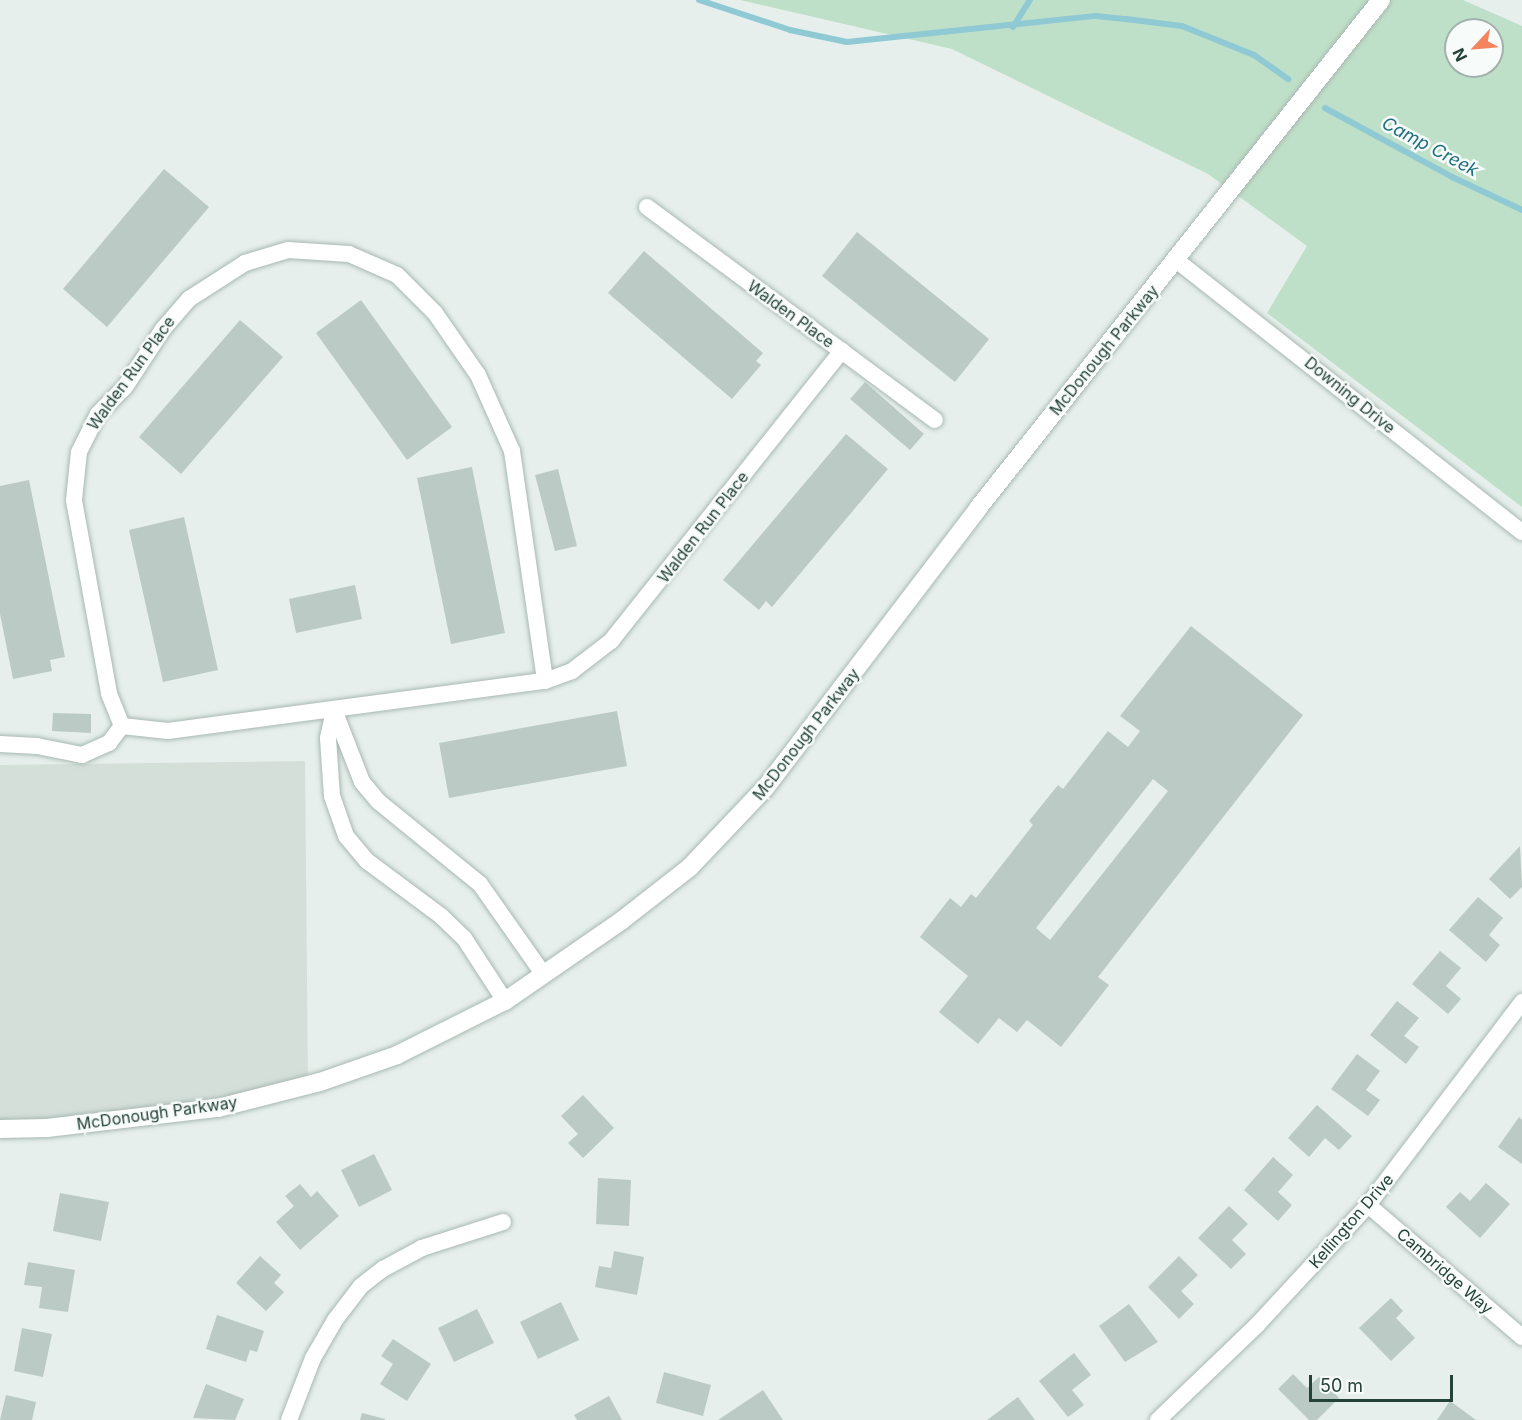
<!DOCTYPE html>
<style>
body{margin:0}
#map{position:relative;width:1522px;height:1420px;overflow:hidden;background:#e6efeb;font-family:Inter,sans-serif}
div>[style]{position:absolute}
.built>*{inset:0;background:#d4dfda}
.green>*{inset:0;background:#bfe0c8}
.stream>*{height:6px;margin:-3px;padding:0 3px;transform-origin:3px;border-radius:3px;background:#8ec9d4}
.building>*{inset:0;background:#bbcac4}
.roads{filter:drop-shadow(0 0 2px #a8b8b2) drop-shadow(0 0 2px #a8b8b2)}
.street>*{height:16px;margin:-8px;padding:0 8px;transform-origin:8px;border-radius:8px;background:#fff}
.secondary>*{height:18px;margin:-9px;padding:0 9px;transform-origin:9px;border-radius:9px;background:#fff}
span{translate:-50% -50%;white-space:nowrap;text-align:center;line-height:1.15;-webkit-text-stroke:5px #f7fbf9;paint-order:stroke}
.street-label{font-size:16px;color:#24423a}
.water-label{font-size:18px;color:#1c6f80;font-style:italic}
.north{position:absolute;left:1444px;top:18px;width:60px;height:60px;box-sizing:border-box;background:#f7fbf9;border:2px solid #a3b1ad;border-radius:50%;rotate:244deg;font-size:16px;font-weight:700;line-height:24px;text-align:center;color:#24423a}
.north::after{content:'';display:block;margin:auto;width:21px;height:27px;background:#f4845f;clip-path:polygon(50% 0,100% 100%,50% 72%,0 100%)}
.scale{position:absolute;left:1309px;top:1375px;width:144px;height:27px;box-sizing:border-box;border:3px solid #24423a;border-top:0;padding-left:8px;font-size:18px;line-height:21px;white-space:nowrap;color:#24423a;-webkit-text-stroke:4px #f7fbf9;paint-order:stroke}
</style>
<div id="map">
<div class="built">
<div style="clip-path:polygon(305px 761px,308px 1084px,196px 1115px,0 1134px,0 765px)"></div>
</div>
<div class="green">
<div style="clip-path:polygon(evenodd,740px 0,1463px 0,1522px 26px,1522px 507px,1267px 313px,1307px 246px,1208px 174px,952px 49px,740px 0,1456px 30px,1492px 30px,1492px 66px,1456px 66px,1456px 30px)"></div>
</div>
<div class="stream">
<div style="left:699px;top:0;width:96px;rotate:18.2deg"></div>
<div style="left:790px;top:30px;width:58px;rotate:11.9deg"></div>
<div style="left:847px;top:42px;width:250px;rotate:-6deg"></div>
<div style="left:1096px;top:16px;width:30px;rotate:6deg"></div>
<div style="left:1126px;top:19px;width:56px;rotate:7.1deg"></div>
<div style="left:1182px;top:26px;width:78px;rotate:21.9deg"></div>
<div style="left:1254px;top:55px;width:42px;rotate:35.2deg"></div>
<div style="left:1013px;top:27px;width:32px;rotate:-58deg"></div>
<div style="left:1325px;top:108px;width:145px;rotate:28.5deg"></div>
<div style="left:1452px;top:177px;width:77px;rotate:25.2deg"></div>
</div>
<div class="building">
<div style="clip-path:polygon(164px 169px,209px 207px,107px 327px,63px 289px)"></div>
<div style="clip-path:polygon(857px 232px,989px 339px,955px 382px,822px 276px)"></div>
<div style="clip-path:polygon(644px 251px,763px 353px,756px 361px,761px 365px,732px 399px,608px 293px)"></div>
<div style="clip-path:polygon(361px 300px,452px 427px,407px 460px,316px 333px)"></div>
<div style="clip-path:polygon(240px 320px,283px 357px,181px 474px,139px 437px)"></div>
<div style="clip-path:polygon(865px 382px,924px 434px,910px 450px,850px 399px)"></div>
<div style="clip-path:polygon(846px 434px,888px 469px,772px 607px,766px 601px,759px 610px,723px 580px)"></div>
<div style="clip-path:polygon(472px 467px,505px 633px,451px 644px,417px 478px)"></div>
<div style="clip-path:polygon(558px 469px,577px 546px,555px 551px,535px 475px)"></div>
<div style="clip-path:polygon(29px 480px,65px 657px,50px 660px,52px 671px,13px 679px,0 614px,0 486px)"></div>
<div style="clip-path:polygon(184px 517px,218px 670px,163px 682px,129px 530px)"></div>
<div style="clip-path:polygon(355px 585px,362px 619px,296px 633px,289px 599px)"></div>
<div style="clip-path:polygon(evenodd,1191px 626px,1303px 715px,1098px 977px,1109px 985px,1061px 1047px,1027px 1020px,1017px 1032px,999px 1018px,978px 1044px,939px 1012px,968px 976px,920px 937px,950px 898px,961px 907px,971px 894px,976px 898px,1033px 825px,1029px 821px,1058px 785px,1063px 789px,1108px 731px,1128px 747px,1140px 731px,1120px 716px,1191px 626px,1153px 779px,1168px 791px,1050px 940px,1036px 928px,1153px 779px)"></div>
<div style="clip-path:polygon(617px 711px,627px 766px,449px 798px,439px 743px)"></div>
<div style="clip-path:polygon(53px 713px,91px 714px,91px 733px,52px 731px)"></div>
<div style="clip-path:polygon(1520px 846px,1522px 887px,1510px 899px,1489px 879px)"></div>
<div style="clip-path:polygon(1478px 897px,1503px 918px,1489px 935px,1500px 945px,1486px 962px,1449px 930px)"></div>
<div style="clip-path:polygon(1440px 951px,1461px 968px,1446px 986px,1461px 999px,1448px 1014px,1412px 984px)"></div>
<div style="clip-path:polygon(1397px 1001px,1419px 1018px,1404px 1036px,1419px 1047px,1406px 1064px,1370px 1035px)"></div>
<div style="clip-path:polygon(1357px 1054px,1380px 1071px,1366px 1090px,1380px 1100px,1368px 1116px,1331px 1089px)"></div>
<div style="clip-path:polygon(583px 1095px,614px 1128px,583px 1158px,568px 1143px,578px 1134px,561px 1116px)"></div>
<div style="clip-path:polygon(1317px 1105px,1352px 1136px,1339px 1150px,1325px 1138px,1309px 1157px,1288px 1138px)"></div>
<div style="clip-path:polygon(1519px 1117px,1522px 1120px,1522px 1164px,1498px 1147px)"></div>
<div style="clip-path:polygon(374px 1154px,392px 1190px,359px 1207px,341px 1170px)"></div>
<div style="clip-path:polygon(1273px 1157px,1293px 1175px,1278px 1192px,1292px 1205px,1278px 1221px,1244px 1190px)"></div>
<div style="clip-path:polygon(598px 1178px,631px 1180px,629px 1226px,596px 1224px)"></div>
<div style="clip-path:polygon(1486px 1183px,1510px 1204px,1480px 1238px,1446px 1207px,1460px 1192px,1470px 1201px)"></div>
<div style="clip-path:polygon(300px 1184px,311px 1197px,317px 1191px,339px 1216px,300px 1250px,276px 1222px,294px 1206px,285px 1196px)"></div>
<div style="clip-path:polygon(60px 1193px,109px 1202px,101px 1241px,53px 1231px)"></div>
<div style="clip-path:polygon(1229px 1206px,1248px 1224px,1232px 1240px,1246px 1254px,1231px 1269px,1198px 1238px)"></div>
<div style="clip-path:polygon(614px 1251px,644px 1257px,637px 1295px,595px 1287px,599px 1266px,611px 1268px)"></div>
<div style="clip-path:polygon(260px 1256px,281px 1275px,274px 1283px,284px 1292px,266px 1311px,236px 1283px)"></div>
<div style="clip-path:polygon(1179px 1256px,1198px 1275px,1181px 1291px,1194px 1304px,1179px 1319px,1148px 1287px)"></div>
<div style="clip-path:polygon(28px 1262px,75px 1270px,68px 1312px,39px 1308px,42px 1287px,24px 1285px)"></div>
<div style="clip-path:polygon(1391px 1298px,1403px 1311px,1396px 1318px,1415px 1338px,1391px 1361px,1359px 1328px)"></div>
<div style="clip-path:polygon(561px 1302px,579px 1340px,538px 1359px,520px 1322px)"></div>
<div style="clip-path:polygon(1129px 1304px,1158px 1342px,1125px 1362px,1099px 1326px)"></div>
<div style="clip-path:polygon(477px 1309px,494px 1343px,454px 1362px,438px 1328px)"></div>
<div style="clip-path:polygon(217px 1315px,264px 1331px,257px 1352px,250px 1350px,246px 1362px,206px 1349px)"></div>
<div style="clip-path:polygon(22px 1328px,52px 1334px,43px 1377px,14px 1371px)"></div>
<div style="clip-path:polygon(393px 1339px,431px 1364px,407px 1401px,380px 1384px,393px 1364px,381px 1356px)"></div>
<div style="clip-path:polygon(1074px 1353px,1091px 1375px,1072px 1390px,1084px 1405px,1068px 1417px,1039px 1381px)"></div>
<div style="clip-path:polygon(664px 1372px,711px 1385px,703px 1416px,656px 1403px)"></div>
<div style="clip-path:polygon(1293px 1374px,1307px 1388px,1319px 1377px,1339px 1398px,1317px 1420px,1309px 1420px,1278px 1389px)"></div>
<div style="clip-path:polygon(206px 1384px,244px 1399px,235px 1420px,193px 1418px)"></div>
<div style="clip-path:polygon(763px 1390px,783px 1420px,718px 1420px)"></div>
<div style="clip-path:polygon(6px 1395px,36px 1402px,32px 1420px,0 1420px)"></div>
<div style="clip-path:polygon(609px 1396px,622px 1420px,577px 1420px,574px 1415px)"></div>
<div style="clip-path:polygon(1018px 1397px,1035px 1420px,987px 1420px)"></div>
<div style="clip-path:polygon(1450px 1401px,1476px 1420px,1437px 1420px)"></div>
<div style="clip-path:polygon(362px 1413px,385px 1419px,385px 1420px,360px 1420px)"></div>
</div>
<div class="roads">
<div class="street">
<div style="left:647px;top:207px;width:358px;rotate:36.5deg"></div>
<div style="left:1176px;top:260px;width:440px;rotate:38.2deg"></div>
<div style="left:334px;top:710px;width:29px;rotate:102deg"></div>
<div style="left:328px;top:738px;width:58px;rotate:86.1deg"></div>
<div style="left:332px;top:796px;width:42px;rotate:70.7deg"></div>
<div style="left:346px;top:836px;width:33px;rotate:50deg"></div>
<div style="left:367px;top:861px;width:92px;rotate:36.6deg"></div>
<div style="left:441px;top:916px;width:32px;rotate:44deg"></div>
<div style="left:464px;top:938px;width:75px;rotate:56.9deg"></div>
<div style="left:334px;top:710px;width:77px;rotate:68.7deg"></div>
<div style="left:362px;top:782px;width:26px;rotate:50deg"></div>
<div style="left:379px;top:802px;width:130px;rotate:39.1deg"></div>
<div style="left:480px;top:884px;width:111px;rotate:54.9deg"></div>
<div style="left:122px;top:726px;width:35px;rotate:-112deg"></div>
<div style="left:109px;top:693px;width:196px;rotate:-100.3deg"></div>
<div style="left:74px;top:500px;width:48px;rotate:-84.1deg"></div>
<div style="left:79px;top:452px;width:42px;rotate:-63.4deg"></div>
<div style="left:98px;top:414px;width:38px;rotate:-45deg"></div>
<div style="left:125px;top:387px;width:69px;rotate:-56.8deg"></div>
<div style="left:163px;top:329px;width:40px;rotate:-49deg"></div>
<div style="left:189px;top:299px;width:67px;rotate:-32.7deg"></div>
<div style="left:245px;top:263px;width:45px;rotate:-16.8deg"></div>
<div style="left:288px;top:250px;width:61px;rotate:3.8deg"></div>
<div style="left:349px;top:254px;width:52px;rotate:23.6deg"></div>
<div style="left:397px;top:275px;width:54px;rotate:45deg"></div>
<div style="left:435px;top:313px;width:75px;rotate:55.3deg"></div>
<div style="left:478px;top:375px;width:83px;rotate:65.9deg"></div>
<div style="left:512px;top:451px;width:232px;rotate:81.8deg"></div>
<div style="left:122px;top:726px;width:46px;rotate:6.2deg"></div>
<div style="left:168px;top:731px;width:380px;rotate:-7.6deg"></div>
<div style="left:545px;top:681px;width:29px;rotate:-20deg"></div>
<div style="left:572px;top:671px;width:49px;rotate:-37.6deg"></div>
<div style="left:611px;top:641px;width:371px;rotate:-51.5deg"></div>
<div style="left:0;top:744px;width:37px;rotate:3deg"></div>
<div style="left:37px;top:746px;width:46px;rotate:11.3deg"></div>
<div style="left:82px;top:755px;width:30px;rotate:-24deg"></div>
<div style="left:109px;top:743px;width:21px;rotate:-53deg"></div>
<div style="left:1368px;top:1205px;width:203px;rotate:40.6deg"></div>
<div style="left:289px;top:1420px;width:66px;rotate:-68.8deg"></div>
<div style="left:313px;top:1358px;width:44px;rotate:-59.9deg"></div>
<div style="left:335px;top:1320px;width:43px;rotate:-52.6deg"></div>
<div style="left:361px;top:1286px;width:28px;rotate:-38deg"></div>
<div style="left:383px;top:1269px;width:44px;rotate:-28.3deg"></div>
<div style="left:422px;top:1248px;width:85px;rotate:-17.8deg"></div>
<div style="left:1158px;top:1420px;width:137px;rotate:-43.8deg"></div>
<div style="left:1257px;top:1325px;width:163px;rotate:-47.2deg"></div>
<div style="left:1368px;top:1205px;width:255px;rotate:-52.8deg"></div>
</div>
<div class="secondary">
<div style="left:0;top:1129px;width:47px;rotate:-1.2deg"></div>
<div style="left:47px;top:1128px;width:172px;rotate:-6.7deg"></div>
<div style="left:218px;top:1108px;width:105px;rotate:-14.3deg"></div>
<div style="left:320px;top:1082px;width:82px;rotate:-19.3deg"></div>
<div style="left:397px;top:1055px;width:121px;rotate:-26.6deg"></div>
<div style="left:505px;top:1001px;width:141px;rotate:-34.6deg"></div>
<div style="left:621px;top:921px;width:88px;rotate:-38deg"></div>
<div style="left:690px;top:867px;width:110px;rotate:-46.5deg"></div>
<div style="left:766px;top:787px;width:352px;rotate:-52.7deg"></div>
<div style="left:979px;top:507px;width:647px;rotate:-51.59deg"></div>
</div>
</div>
<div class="street-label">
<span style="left:791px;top:314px;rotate:36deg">Walden Place</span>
<span style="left:1104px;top:350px;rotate:-51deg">McDonough Parkway</span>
<span style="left:131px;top:373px;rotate:-54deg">Walden Run Place</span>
<span style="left:1350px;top:395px;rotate:39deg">Downing Drive</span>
<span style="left:703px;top:527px;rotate:-52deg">Walden Run Place</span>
<span style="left:806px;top:734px;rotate:-52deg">McDonough Parkway</span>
<span style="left:157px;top:1113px;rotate:-8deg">McDonough Parkway</span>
<span style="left:1351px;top:1221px;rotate:-49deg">Kellington Drive</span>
<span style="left:1445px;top:1271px;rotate:41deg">Cambridge Way</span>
</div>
<div class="water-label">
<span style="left:1430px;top:147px;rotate:28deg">Camp Creek</span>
</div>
<div class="north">N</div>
<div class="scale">50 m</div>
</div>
